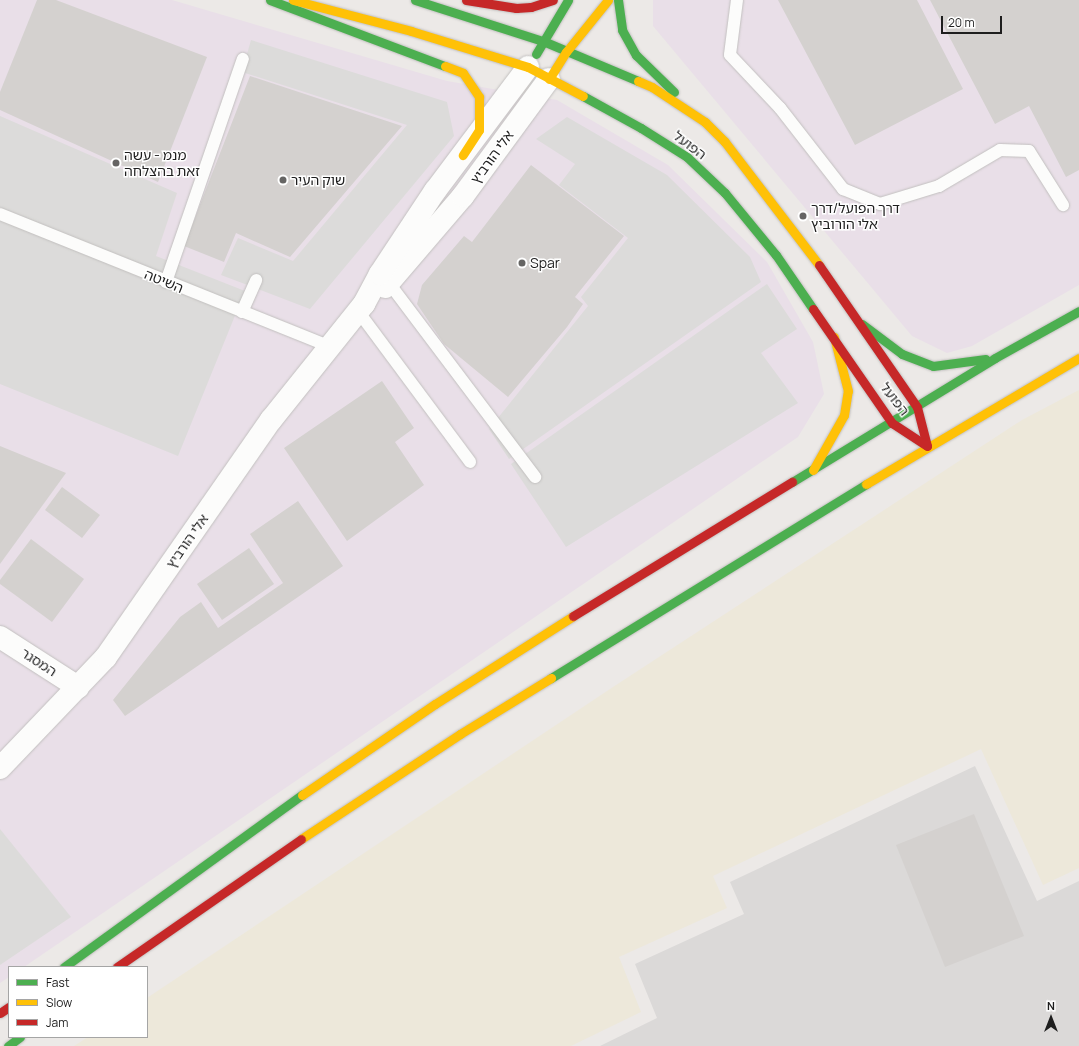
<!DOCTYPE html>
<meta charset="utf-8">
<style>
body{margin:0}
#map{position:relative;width:1079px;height:1046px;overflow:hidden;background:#ece9e7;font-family:Manrope,"Noto Sans Hebrew",sans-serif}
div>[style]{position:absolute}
.residential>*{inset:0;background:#dbd9d8}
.industrial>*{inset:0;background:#e9dfe8}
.farmland>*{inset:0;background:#ede8da}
.parking>*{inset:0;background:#dcdbda}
.building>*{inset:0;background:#d4d1cf}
.roads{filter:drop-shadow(0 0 1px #c2c0bf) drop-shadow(0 0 1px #c2c0bf)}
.lane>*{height:12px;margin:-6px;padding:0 6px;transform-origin:6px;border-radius:6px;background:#fcfcfb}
.street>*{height:22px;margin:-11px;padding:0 11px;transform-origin:11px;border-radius:11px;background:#fcfcfb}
.fast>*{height:9px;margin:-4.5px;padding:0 4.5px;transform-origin:4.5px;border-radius:4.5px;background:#4caf50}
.slow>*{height:9px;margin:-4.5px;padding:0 4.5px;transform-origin:4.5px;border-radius:4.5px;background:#ffc107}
.jam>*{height:9px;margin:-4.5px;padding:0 4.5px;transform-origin:4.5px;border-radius:4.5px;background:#c62828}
.dots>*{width:11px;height:11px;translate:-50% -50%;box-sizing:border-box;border:2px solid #fff;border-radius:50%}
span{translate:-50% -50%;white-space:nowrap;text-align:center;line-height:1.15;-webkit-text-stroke:3px #fff;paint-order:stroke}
.street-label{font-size:14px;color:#1e1e1e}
.poi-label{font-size:14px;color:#1e1e1e}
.left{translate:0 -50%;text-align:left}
.legend{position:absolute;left:8px;top:966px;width:140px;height:72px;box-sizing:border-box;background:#fff;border:1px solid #a5a5a5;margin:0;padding:5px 7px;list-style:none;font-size:12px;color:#1e1e1e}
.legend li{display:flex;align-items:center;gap:8px;height:20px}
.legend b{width:20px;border:1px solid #a5a5a5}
.north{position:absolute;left:1031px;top:998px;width:40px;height:40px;-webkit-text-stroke:3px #fff;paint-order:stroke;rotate:0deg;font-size:11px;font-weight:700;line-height:16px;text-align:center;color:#1e1e1e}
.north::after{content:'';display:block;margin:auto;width:14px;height:18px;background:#1e1e1e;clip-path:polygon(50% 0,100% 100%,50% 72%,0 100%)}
.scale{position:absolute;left:941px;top:16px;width:61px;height:18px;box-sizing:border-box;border:2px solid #1e1e1e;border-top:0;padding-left:5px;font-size:12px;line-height:14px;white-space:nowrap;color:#1e1e1e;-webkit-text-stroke:3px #fff;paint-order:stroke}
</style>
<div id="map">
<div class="residential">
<div style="clip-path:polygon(975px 766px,1037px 901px,1079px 881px,1079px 1046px,600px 1046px,657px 1018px,635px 964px,744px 914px,730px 882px)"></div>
</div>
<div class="industrial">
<div style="clip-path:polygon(0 0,172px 0,447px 81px,557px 100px,668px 165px,767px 262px,813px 342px,824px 394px,798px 437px,24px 967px,9px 967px,9px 977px,0 983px)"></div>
<div style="clip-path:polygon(653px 0,1079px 0,1079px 285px,972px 346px,947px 353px,912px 336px,653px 26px)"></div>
</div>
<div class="farmland">
<div style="clip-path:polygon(1079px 390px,1079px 868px,1043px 885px,981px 749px,713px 876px,727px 908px,619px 957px,641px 1012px,571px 1046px,74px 1046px,88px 1037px,147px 1037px,147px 998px,613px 687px,1022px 420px)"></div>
</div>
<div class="parking">
<div style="clip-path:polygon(251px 40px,447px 102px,454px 136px,310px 309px,221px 275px,238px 238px,293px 261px,407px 125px,242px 72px)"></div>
<div style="clip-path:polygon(0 116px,177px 193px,156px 256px,245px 291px,178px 456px,0 384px)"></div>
<div style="clip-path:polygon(567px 117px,667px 175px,750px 257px,761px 282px,509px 459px,489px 429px,588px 306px,581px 297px,628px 238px,559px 185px,575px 164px,536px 139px)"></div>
<div style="clip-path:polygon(767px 284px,797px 329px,761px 353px,798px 403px,566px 547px,511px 464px)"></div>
<div style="clip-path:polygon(0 829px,71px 917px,0 965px)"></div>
</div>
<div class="building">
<div style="clip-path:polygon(37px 0,56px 0,207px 57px,158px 182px,0 110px,0 92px)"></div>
<div style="clip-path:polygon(778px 0,917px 0,963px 89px,855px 145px)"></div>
<div style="clip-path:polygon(930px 0,1079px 0,1079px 170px,1066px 177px,1029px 106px,995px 124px)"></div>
<div style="clip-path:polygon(250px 76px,402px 126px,290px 257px,236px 233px,224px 262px,184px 246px)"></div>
<div style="clip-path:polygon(531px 165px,624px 236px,575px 297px,583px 304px,567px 327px,508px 397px,444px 344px,417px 304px,422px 285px,464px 236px,472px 242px)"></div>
<div style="clip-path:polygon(382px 381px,414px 428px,395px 442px,424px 485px,347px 541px,284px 448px)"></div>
<div style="clip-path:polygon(0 446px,66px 473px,0 564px)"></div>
<div style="clip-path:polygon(62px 487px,100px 515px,82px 538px,45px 510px)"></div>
<div style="clip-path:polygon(298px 501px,343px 566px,125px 716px,113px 700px,180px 617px,201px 602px,218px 628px,283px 583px,250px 534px)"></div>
<div style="clip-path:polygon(31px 539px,84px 579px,52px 622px,0 584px,0 580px)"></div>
<div style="clip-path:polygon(249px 548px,274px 584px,222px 620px,197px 584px)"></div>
<div style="clip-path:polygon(974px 814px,1024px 936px,945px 967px,896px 845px)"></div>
</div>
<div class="roads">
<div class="lane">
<div style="left:737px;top:0;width:55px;rotate:97.3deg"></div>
<div style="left:730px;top:55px;width:73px;rotate:46.7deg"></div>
<div style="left:780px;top:108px;width:103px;rotate:52.1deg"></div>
<div style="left:843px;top:189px;width:40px;rotate:22deg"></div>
<div style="left:880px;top:204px;width:62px;rotate:-17deg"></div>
<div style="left:939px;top:186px;width:71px;rotate:-30.5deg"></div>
<div style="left:1000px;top:150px;width:29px;rotate:2deg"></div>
<div style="left:1029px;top:151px;width:64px;rotate:57.8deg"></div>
<div style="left:0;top:214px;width:354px;rotate:21.9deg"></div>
<div style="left:166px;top:282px;width:236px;rotate:-71deg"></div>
<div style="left:389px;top:283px;width:243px;rotate:53deg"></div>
<div style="left:358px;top:311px;width:188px;rotate:53.4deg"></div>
<div style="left:242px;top:312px;width:35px;rotate:-66deg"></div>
</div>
<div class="street">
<div style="left:385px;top:287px;width:120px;rotate:-49.4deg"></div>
<div style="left:463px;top:196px;width:145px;rotate:-53.7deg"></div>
<div style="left:0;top:637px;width:93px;rotate:32.7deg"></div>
<div style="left:0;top:768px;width:153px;rotate:-46.3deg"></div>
<div style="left:106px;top:657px;width:289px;rotate:-55.2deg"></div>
<div style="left:271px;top:420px;width:149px;rotate:-51.3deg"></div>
<div style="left:364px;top:304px;width:34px;rotate:-62deg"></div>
<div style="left:380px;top:274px;width:100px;rotate:-56.5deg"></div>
<div style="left:435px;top:191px;width:155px;rotate:-53.1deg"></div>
</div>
<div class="fast">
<div style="left:270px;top:0;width:187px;rotate:20.7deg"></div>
<div style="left:415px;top:0;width:134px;rotate:17.8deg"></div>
<div style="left:543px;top:41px;width:103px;rotate:22.8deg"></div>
<div style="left:618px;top:0;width:30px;rotate:82deg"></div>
<div style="left:622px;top:30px;width:29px;rotate:61deg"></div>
<div style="left:636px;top:55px;width:53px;rotate:44.2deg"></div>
<div style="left:536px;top:54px;width:63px;rotate:-59.3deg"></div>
<div style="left:583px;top:96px;width:66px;rotate:28.9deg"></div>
<div style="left:641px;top:128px;width:54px;rotate:32.2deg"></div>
<div style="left:687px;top:157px;width:52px;rotate:43.5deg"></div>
<div style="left:725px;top:193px;width:80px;rotate:50.6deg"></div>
<div style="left:776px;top:255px;width:65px;rotate:55.6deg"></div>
<div style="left:862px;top:324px;width:50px;rotate:36.9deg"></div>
<div style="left:902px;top:354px;width:33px;rotate:21deg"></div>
<div style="left:933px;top:366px;width:53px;rotate:-7.5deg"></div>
<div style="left:792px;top:482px;width:238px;rotate:-31.4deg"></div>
<div style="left:995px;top:358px;width:96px;rotate:-29.2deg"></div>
<div style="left:551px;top:678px;width:370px;rotate:-31.6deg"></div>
<div style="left:64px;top:967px;width:294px;rotate:-35.9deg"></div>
<div style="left:8px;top:1046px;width:15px;rotate:-37deg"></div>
</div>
<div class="slow">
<div style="left:293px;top:0;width:122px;rotate:14.7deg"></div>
<div style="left:411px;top:31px;width:122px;rotate:17.1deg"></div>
<div style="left:528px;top:67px;width:62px;rotate:27.8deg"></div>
<div style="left:445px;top:66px;width:19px;rotate:21deg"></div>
<div style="left:463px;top:73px;width:29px;rotate:56deg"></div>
<div style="left:479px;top:97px;width:33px;rotate:90deg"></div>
<div style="left:479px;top:130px;width:30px;rotate:123deg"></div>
<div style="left:549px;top:79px;width:32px;rotate:-58deg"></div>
<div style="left:566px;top:52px;width:67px;rotate:-51.1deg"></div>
<div style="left:638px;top:81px;width:15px;rotate:23deg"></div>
<div style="left:652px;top:87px;width:64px;rotate:33.4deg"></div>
<div style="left:705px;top:122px;width:28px;rotate:45deg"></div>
<div style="left:725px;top:142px;width:155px;rotate:52.6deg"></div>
<div style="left:813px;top:470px;width:63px;rotate:-60.6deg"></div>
<div style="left:844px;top:415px;width:24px;rotate:-81deg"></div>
<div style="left:848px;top:391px;width:56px;rotate:-104.5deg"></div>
<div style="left:866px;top:484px;width:247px;rotate:-30.6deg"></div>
<div style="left:302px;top:795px;width:161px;rotate:-34.4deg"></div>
<div style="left:435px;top:704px;width:164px;rotate:-32.5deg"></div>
<div style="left:301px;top:839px;width:191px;rotate:-33.4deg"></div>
<div style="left:460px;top:734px;width:107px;rotate:-31.6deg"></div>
</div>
<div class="jam">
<div style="left:466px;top:0;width:51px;rotate:9.1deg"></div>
<div style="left:516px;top:8px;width:15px;rotate:-4deg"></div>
<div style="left:531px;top:7px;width:23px;rotate:-18deg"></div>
<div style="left:819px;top:265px;width:173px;rotate:55.4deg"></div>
<div style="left:917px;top:407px;width:40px;rotate:75.6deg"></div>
<div style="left:813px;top:309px;width:139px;rotate:55.3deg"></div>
<div style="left:892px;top:423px;width:42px;rotate:33.3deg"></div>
<div style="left:573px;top:616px;width:257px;rotate:-31.5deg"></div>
<div style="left:117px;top:967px;width:224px;rotate:-34.8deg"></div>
<div style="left:0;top:1013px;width:11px;rotate:-34deg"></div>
</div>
</div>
<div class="dots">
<div style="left:116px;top:163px;background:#666564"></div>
<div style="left:283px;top:180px;background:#666564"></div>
<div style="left:803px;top:216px;background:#666564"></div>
<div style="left:522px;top:263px;background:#666564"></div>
</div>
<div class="street-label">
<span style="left:690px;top:145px;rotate:37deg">הפועל</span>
<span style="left:492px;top:157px;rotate:-54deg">אלי הורביץ</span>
<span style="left:164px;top:281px;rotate:22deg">השיטה</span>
<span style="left:895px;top:399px;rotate:52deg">הפועל</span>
<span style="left:187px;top:541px;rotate:-55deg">אלי הורביץ</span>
<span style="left:39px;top:662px;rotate:33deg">המסגר</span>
</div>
<div class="poi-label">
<span class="left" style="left:124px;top:163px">מנמ - עשה<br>זאת בהצלחה</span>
<span class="left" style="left:291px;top:180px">שוק העיר</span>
<span class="left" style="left:811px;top:216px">דרך הפועל/דרך<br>אלי הורוביץ</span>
<span class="left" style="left:530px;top:263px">Spar</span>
</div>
<ul class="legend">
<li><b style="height:5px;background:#4caf50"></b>Fast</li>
<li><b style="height:5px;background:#ffc107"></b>Slow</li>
<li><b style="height:5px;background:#c62828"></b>Jam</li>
</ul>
<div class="north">N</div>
<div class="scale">20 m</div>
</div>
